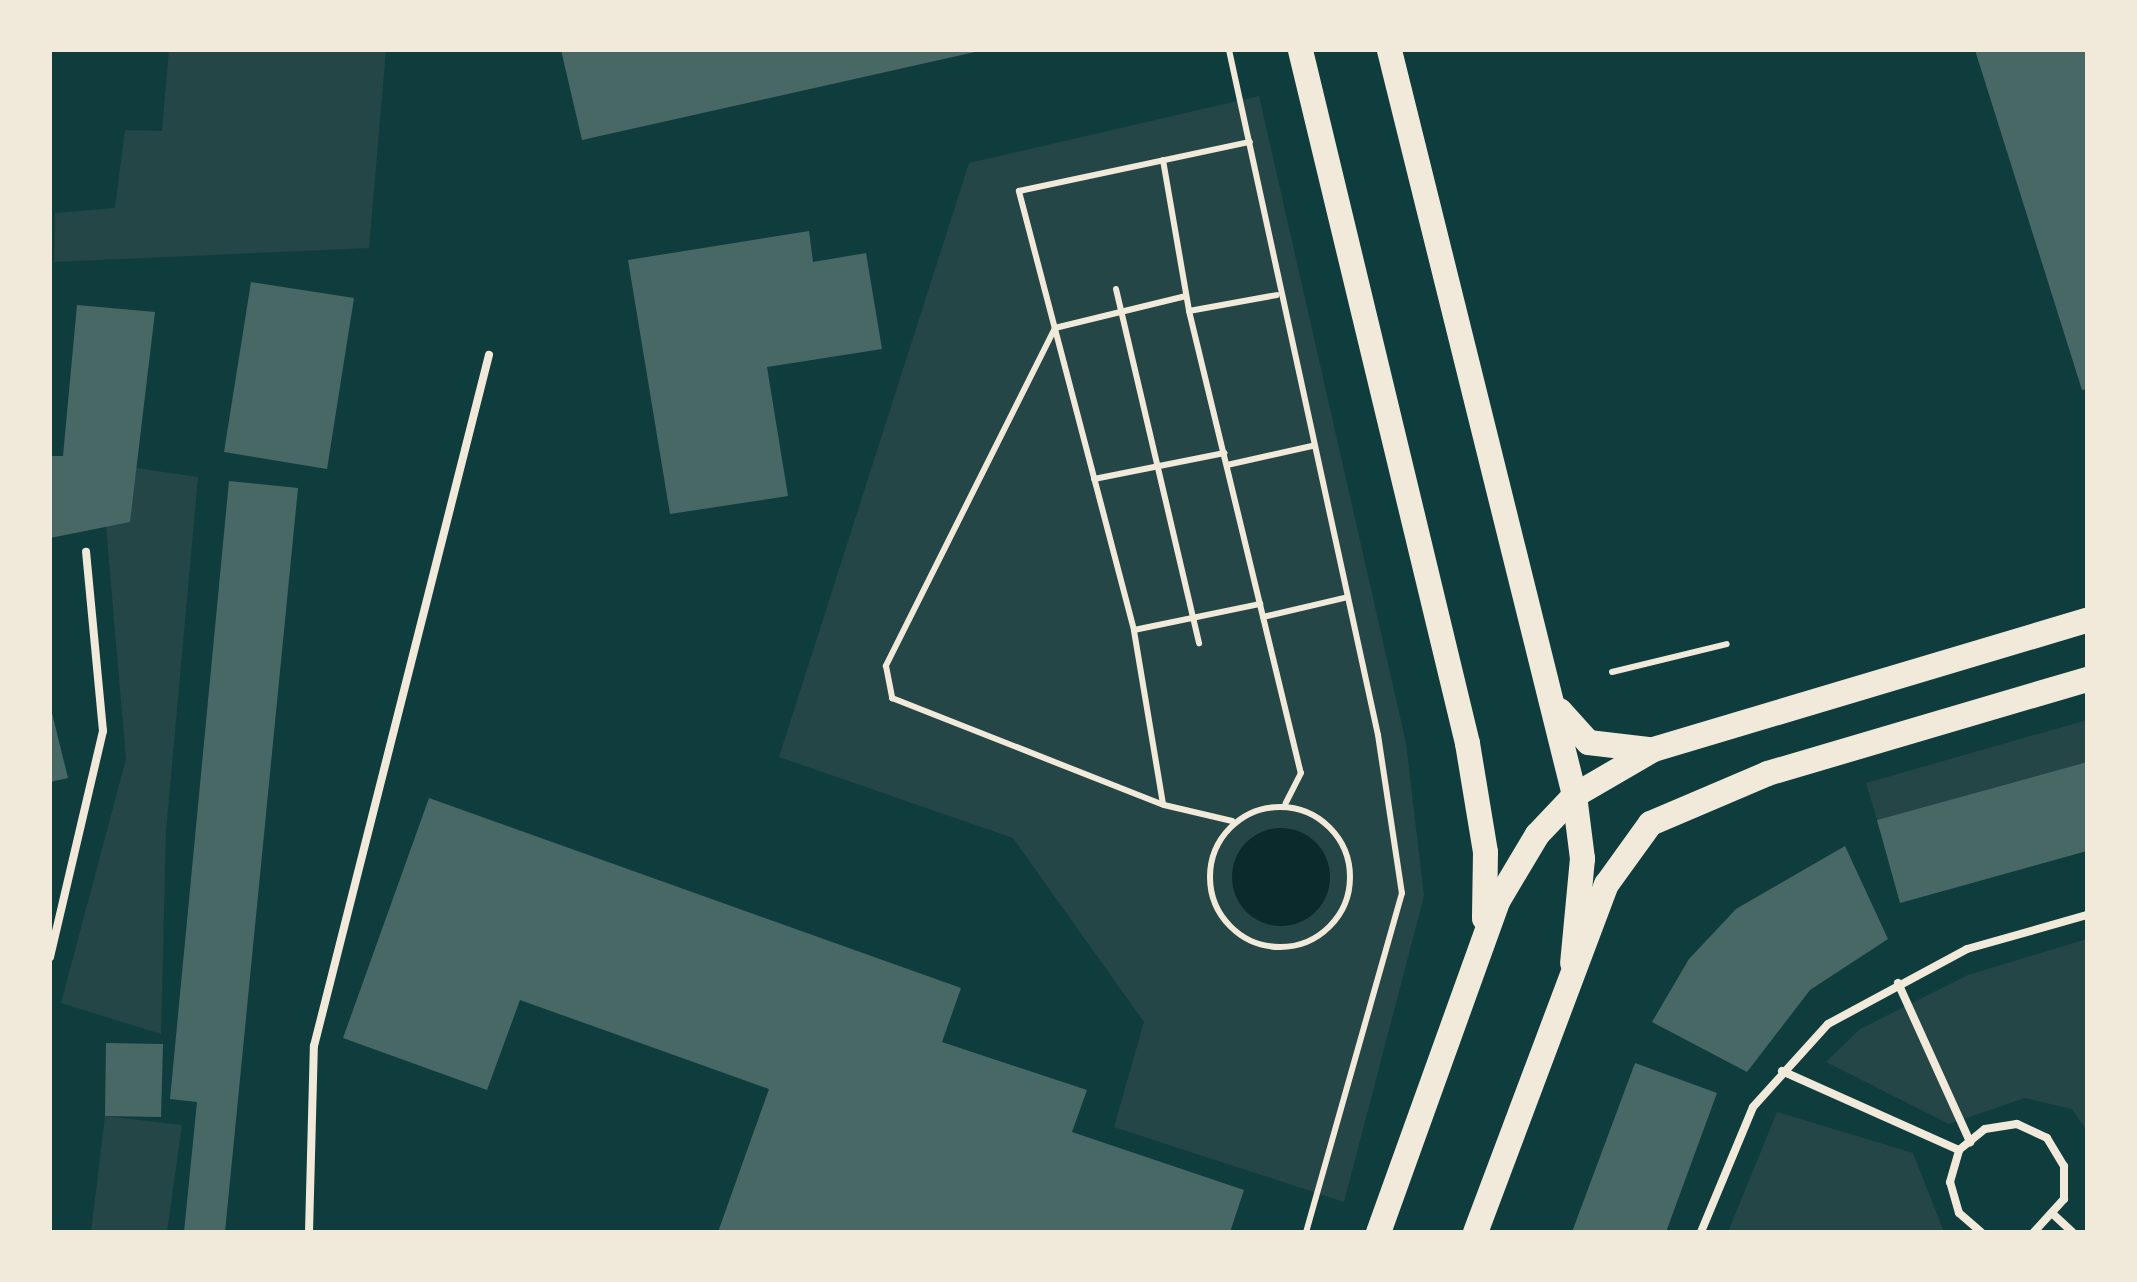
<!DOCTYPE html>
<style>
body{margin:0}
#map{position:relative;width:2137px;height:1282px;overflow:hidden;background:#0f3d3e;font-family:Helvetica,sans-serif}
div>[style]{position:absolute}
.green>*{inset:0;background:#244646}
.water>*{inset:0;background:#0a2a2b}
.round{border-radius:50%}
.building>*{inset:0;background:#486865}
.path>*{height:6px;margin:-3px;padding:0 3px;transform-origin:3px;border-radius:3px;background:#f1e9da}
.path>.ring{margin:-3px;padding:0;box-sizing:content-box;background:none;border:6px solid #f1e9da;border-radius:50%}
.service>*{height:8px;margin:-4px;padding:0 4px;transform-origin:4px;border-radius:4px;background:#f1e9da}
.primary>*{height:25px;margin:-12.5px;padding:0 12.5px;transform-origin:12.5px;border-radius:12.5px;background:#f1e9da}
span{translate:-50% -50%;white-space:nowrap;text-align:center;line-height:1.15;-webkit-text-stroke:10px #f1e9da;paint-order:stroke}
.frame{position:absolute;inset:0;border:52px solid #f1e9da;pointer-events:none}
</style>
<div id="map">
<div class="green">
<div style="clip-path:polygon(169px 50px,386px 50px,369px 248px,54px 262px,55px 213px,115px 208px,125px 130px,162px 131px)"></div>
<div style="clip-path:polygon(1259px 96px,1406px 743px,1424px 896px,1344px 1202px,1114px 1127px,1144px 1022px,1013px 838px,779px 757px,969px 163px)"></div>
<div style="clip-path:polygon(136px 468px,198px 477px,166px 831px,161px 1034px,61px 1003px,126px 759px,106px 526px)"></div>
<div style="clip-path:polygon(2087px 720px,2087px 762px,1877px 820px,1866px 783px)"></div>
<div style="clip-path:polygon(2087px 939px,2087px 1131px,2072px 1109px,2025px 1098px,1949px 1124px,1826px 1062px,1860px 1029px,1968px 975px)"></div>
<div style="clip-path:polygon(1777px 1112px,1913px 1153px,1944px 1232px,1728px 1232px)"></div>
<div style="clip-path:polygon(105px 1116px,182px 1125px,167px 1232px,91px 1232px)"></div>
</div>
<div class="water">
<div class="round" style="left:1232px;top:828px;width:98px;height:98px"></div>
</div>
<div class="building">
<div style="clip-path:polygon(561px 50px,974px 50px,975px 52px,582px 140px)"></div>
<div style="clip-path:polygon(1975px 50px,2087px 50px,2087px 389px,2082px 390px)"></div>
<div style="clip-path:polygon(809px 231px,813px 262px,866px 253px,882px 349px,767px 367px,788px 496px,670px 514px,628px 260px)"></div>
<div style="clip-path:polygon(251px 282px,354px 298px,327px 469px,224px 452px)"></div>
<div style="clip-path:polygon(77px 305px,155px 312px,130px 522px,50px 538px,50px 456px,63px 456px)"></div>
<div style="clip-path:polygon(229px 481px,298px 488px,225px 1232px,184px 1232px,197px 1102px,170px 1099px)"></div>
<div style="clip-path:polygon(51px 709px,68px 778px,50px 782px,50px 710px)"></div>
<div style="clip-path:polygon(2087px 762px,2087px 851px,1900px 903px,1877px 820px)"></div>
<div style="clip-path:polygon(429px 798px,961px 988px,942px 1042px,1087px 1090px,1072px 1132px,1244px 1190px,1230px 1232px,718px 1232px,769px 1089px,520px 1000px,487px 1090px,343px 1038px)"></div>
<div style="clip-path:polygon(1845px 846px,1888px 939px,1810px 990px,1747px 1072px,1652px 1022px,1689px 959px,1736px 909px)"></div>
<div style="clip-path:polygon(106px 1043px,163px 1044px,161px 1117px,105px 1116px)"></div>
<div style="clip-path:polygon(1635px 1063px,1717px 1093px,1666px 1232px,1572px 1232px)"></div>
</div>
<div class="path">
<div style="left:1229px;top:50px;width:701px;rotate:77.73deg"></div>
<div style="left:1378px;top:735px;width:160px;rotate:81.4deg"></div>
<div style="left:1402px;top:893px;width:352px;rotate:105.8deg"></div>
<div style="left:1163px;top:160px;width:153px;rotate:80.2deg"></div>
<div style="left:1189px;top:311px;width:475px;rotate:76.4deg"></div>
<div style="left:1301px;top:773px;width:34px;rotate:117deg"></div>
<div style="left:1116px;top:289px;width:364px;rotate:76.8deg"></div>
<div style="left:1186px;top:296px;width:135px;rotate:166.3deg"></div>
<div style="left:1055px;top:328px;width:378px;rotate:116.6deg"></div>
<div style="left:886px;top:666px;width:33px;rotate:79deg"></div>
<div style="left:892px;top:698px;width:292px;rotate:21.5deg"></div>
<div style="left:1164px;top:805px;width:70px;rotate:13.2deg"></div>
<div style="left:1189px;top:311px;width:89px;rotate:-10.3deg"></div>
<div style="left:1227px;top:465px;width:87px;rotate:-12.6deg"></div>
<div style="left:1094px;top:479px;width:133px;rotate:-11.3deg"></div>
<div style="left:1263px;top:617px;width:87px;rotate:-13.2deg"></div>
<div style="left:1134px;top:630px;width:129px;rotate:-11.7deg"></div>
<div style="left:1612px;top:672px;width:118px;rotate:-13.7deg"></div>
<div style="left:1163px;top:804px;width:176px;rotate:-99.5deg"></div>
<div style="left:1134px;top:630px;width:454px;rotate:-104.7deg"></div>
<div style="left:1019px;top:191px;width:236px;rotate:-12deg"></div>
<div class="ring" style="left:1210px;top:807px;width:134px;height:134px"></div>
</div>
<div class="service">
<div style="left:50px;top:957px;width:232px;rotate:-76.8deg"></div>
<div style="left:103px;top:731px;width:180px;rotate:-95.4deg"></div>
<div style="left:1898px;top:983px;width:175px;rotate:65.6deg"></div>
<div style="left:1782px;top:1071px;width:194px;rotate:24.1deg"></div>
<div style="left:2054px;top:1215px;width:25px;rotate:43deg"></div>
<div style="left:309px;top:1232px;width:186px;rotate:-88.5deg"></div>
<div style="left:314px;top:1046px;width:713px;rotate:-75.79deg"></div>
<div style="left:1701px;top:1232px;width:135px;rotate:-67.4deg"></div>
<div style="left:1753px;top:1107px;width:112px;rotate:-47.9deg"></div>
<div style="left:1828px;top:1024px;width:158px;rotate:-28.3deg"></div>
<div style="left:1967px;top:949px;width:125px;rotate:-15.8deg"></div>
<div style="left:1981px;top:1232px;width:29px;rotate:-139deg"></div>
<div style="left:1959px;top:1213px;width:32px;rotate:-106deg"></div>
<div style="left:1950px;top:1182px;width:33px;rotate:-74deg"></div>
<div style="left:1959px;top:1150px;width:33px;rotate:-39deg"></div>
<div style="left:1985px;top:1129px;width:32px;rotate:-9deg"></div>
<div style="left:2017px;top:1124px;width:33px;rotate:25deg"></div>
<div style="left:2047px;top:1138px;width:33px;rotate:59deg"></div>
<div style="left:2064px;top:1166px;width:33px;rotate:90deg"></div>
<div style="left:2064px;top:1199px;width:45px;rotate:132.3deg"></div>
</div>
<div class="primary">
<div style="left:1300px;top:50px;width:713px;rotate:76.45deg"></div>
<div style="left:1467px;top:743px;width:110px;rotate:80.6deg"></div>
<div style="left:1485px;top:852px;width:66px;rotate:90.9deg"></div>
<div style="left:1389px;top:50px;width:768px;rotate:76.05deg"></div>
<div style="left:1574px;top:795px;width:64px;rotate:82.8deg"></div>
<div style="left:1582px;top:858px;width:105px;rotate:95.4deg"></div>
<div style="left:1559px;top:710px;width:43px;rotate:47.8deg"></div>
<div style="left:1588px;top:742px;width:60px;rotate:6.7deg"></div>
<div style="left:1378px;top:1232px;width:352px;rotate:-70.2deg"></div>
<div style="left:1497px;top:901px;width:78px;rotate:-59.2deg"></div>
<div style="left:1537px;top:834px;width:54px;rotate:-46.5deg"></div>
<div style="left:1574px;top:795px;width:91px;rotate:-30.2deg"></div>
<div style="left:1653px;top:749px;width:453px;rotate:-16.6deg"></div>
<div style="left:1475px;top:1232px;width:372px;rotate:-69.4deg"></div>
<div style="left:1606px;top:884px;width:75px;rotate:-54.2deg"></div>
<div style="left:1650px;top:823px;width:127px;rotate:-23.1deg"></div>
<div style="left:1767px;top:773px;width:334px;rotate:-16.4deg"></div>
</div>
<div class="frame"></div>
</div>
